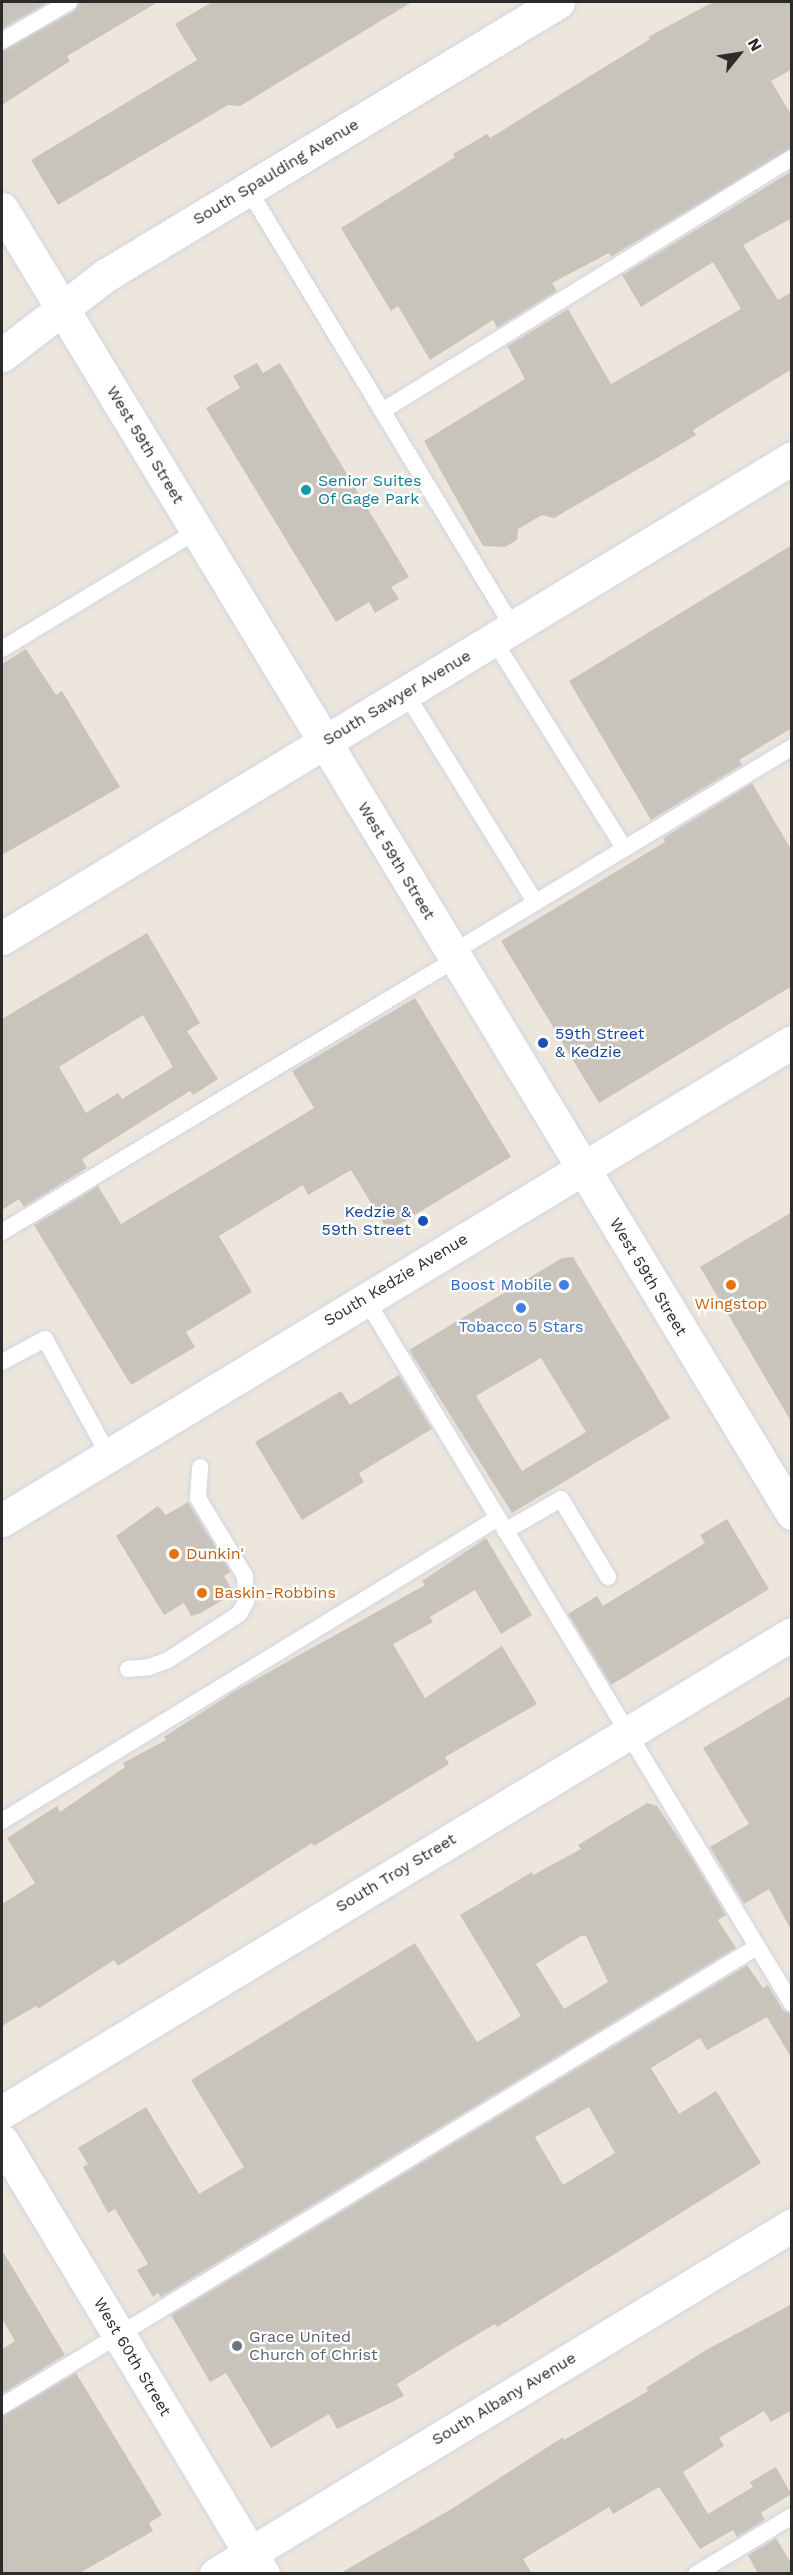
<!DOCTYPE html>
<style>
body{margin:0}
#map{position:relative;width:793px;height:2575px;overflow:hidden;background:#ede6dc;font-family:"Work Sans",sans-serif}
div>[style]{position:absolute}
.building>*{inset:0;background:#c9c4bb}
.roads{filter:drop-shadow(0 0 2px #d1d5e4) drop-shadow(0 0 2px #d1d5e4)}
.lane>*{height:16px;margin:-8px;padding:0 8px;transform-origin:8px;border-radius:8px;background:#fff}
.street>*{height:33px;margin:-16.5px;padding:0 16.5px;transform-origin:16.5px;border-radius:16.5px;background:#fff}
.secondary>*{height:33px;margin:-16.5px;padding:0 16.5px;transform-origin:16.5px;border-radius:16.5px;background:#fff}
.dots>*{width:16px;height:16px;translate:-50% -50%;box-sizing:border-box;border:3px solid #fff;border-radius:50%}
span{translate:-50% -50%;white-space:nowrap;text-align:center;line-height:1.15;-webkit-text-stroke:4.5px #fff;paint-order:stroke}
.street-label{font-size:16px;color:#2b2b2b}
.culture-label{font-size:16px;color:#0d838f}
.left{translate:0 -50%;text-align:left}
.transit-label{font-size:16px;color:#164399}
.right{translate:-100% -50%;text-align:right}
.shop-label{font-size:16px;color:#366cbe}
.food-label{font-size:16px;color:#c56008}
.worship-label{font-size:16px;color:#5b616d}
.frame{position:absolute;inset:0;border:3px solid #2b2b2b;pointer-events:none}
.north{position:absolute;left:709px;top:24px;width:60px;height:60px;-webkit-text-stroke:4px #fff;paint-order:stroke;rotate:60deg;font-size:16px;font-weight:700;line-height:24px;text-align:center;color:#2b2b2b}
.north::after{content:'';display:block;margin:auto;width:21px;height:27px;background:#2b2b2b;clip-path:polygon(50% 0,100% 100%,50% 72%,0 100%)}
</style>
<div id="map">
<div class="building">
<div style="clip-path:polygon(2px 2px,49px 2px,2px 29px)"></div>
<div style="clip-path:polygon(79px 2px,158px 2px,67px 56px,70px 61px,2px 105px,2px 51px,74px 11px)"></div>
<div style="clip-path:polygon(212px 2px,412px 2px,240px 106px,228px 105px,58px 205px,31px 160px,197px 60px,175px 24px)"></div>
<div style="clip-path:polygon(713px 2px,792px 2px,792px 69px,771px 81px,792px 116px,792px 148px,611px 257px,609px 253px,552px 283px,557px 291px,497px 328px,493px 320px,430px 360px,398px 306px,391px 311px,341px 228px,455px 157px,453px 154px,487px 134px,490px 138px,650px 39px,648px 37px)"></div>
<div style="clip-path:polygon(792px 171px,792px 218px,743px 245px,778px 300px,792px 292px,792px 369px,693px 430px,696px 435px,664px 454px,554px 518px,542px 515px,518px 529px,517px 540px,505px 547px,483px 546px,424px 441px,525px 379px,507px 346px,568px 309px,611px 384px,741px 309px,713px 262px,641px 307px,622px 275px)"></div>
<div style="clip-path:polygon(257px 363px,263px 373px,280px 363px,409px 577px,391px 587px,399px 599px,375px 613px,369px 602px,336px 622px,206px 408px,240px 388px,233px 376px)"></div>
<div style="clip-path:polygon(792px 545px,792px 728px,739px 760px,742px 765px,651px 820px,569px 681px)"></div>
<div style="clip-path:polygon(26px 649px,56px 695px,62px 691px,120px 787px,2px 855px,2px 664px)"></div>
<div style="clip-path:polygon(752px 783px,792px 851px,792px 986px,599px 1103px,501px 941px,665px 842px,663px 838px)"></div>
<div style="clip-path:polygon(evenodd,147px 933px,200px 1023px,187px 1031px,218px 1079px,193px 1095px,190px 1091px,82px 1159px,87px 1168px,24px 1207px,19px 1199px,2px 1210px,2px 1019px,147px 933px,143px 1015px,173px 1067px,122px 1099px,118px 1093px,86px 1113px,59px 1067px,143px 1015px)"></div>
<div style="clip-path:polygon(415px 998px,511px 1157px,388px 1231px,351px 1170px,308px 1195px,303px 1185px,219px 1236px,252px 1292px,186px 1332px,195px 1347px,131px 1385px,34px 1225px,98px 1186px,121px 1224px,314px 1108px,292px 1071px)"></div>
<div style="clip-path:polygon(792px 1212px,792px 1423px,700px 1267px)"></div>
<div style="clip-path:polygon(evenodd,573px 1257px,670px 1418px,512px 1513px,409px 1350px,562px 1258px,573px 1257px,541px 1358px,586px 1432px,522px 1471px,476px 1396px,541px 1358px)"></div>
<div style="clip-path:polygon(399px 1375px,432px 1429px,359px 1473px,364px 1482px,302px 1520px,255px 1442px,341px 1391px,350px 1405px)"></div>
<div style="clip-path:polygon(188px 1502px,231px 1572px,224px 1576px,234px 1593px,201px 1613px,191px 1616px,184px 1603px,164px 1615px,116px 1536px,158px 1506px,166px 1515px)"></div>
<div style="clip-path:polygon(727px 1519px,769px 1589px,611px 1685px,568px 1614px,597px 1596px,603px 1606px,705px 1543px,700px 1535px)"></div>
<div style="clip-path:polygon(486px 1538px,532px 1615px,501px 1634px,475px 1590px,430px 1617px,433px 1622px,393px 1644px,425px 1698px,502px 1646px,537px 1704px,445px 1757px,449px 1764px,314px 1846px,312px 1843px,118px 1966px,114px 1960px,38px 2009px,36px 2006px,2px 2026px,2px 1904px,35px 1883px,7px 1838px,57px 1806px,60px 1812px,125px 1767px,123px 1763px,166px 1740px,164px 1737px,233px 1692px,425px 1585px,422px 1581px)"></div>
<div style="clip-path:polygon(792px 1695px,792px 1932px,769px 1889px,744px 1904px,710px 1847px,749px 1824px,703px 1748px)"></div>
<div style="clip-path:polygon(evenodd,647px 1803px,657px 1806px,692px 1858px,726px 1915px,718px 1920px,736px 1948px,161px 2297px,158px 2293px,153px 2297px,137px 2270px,148px 2264px,115px 2209px,108px 2213px,83px 2167px,88px 2164px,78px 2148px,146px 2107px,199px 2194px,244px 2167px,191px 2080px,415px 1943px,477px 2042px,521px 2016px,460px 1915px,532px 1872px,533px 1875px,581px 1849px,578px 1845px,647px 1803px,581px 1936px,586px 1936px,608px 1982px,564px 2009px,536px 1964px,581px 1936px)"></div>
<div style="clip-path:polygon(evenodd,747px 1965px,763px 1988px,768px 1985px,783px 2010px,792px 2014px,792px 2059px,767px 2017px,707px 2050px,700px 2038px,651px 2068px,679px 2114px,716px 2091px,761px 2163px,497px 2327px,495px 2324px,451px 2350px,397px 2384px,404px 2396px,337px 2429px,329px 2414px,271px 2448px,226px 2373px,210px 2382px,171px 2315px,747px 1965px,589px 2107px,615px 2153px,563px 2185px,535px 2137px,589px 2107px)"></div>
<div style="clip-path:polygon(2px 2250px,65px 2355px,2px 2394px,2px 2349px,15px 2341px,2px 2319px)"></div>
<div style="clip-path:polygon(792px 2304px,792px 2410px,771px 2422px,764px 2411px,719px 2438px,724px 2446px,683px 2472px,708px 2514px,753px 2487px,750px 2482px,776px 2467px,791px 2494px,761px 2513px,765px 2520px,737px 2537px,733px 2530px,700px 2549px,659px 2487px,613px 2514px,609px 2507px,523px 2559px,532px 2574px,339px 2574px,453px 2508px,563px 2437px,564px 2440px,648px 2391px,646px 2388px,706px 2350px)"></div>
<div style="clip-path:polygon(76px 2373px,162px 2515px,149px 2523px,153px 2531px,78px 2574px,2px 2574px,2px 2416px)"></div>
<div style="clip-path:polygon(776px 2538px,792px 2565px,792px 2574px,758px 2574px,748px 2555px)"></div>
</div>
<div class="roads">
<div class="lane">
<div style="left:2px;top:41px;width:78px;rotate:-30.2deg"></div>
<div style="left:248px;top:189px;width:512px;rotate:58.83deg"></div>
<div style="left:382px;top:411px;width:482px;rotate:-31.7deg"></div>
<div style="left:493px;top:639px;width:247px;rotate:57.9deg"></div>
<div style="left:2px;top:649px;width:228px;rotate:-31.2deg"></div>
<div style="left:405px;top:692px;width:247px;rotate:58.2deg"></div>
<div style="left:452px;top:953px;width:398px;rotate:-31.2deg"></div>
<div style="left:2px;top:1232px;width:530px;rotate:-31.02deg"></div>
<div style="left:365px;top:1298px;width:825px;rotate:58.83deg"></div>
<div style="left:2px;top:1362px;width:49px;rotate:-28.1deg"></div>
<div style="left:45px;top:1339px;width:131px;rotate:61.3deg"></div>
<div style="left:505px;top:1531px;width:64px;rotate:-29.7deg"></div>
<div style="left:561px;top:1499px;width:91px;rotate:58.9deg"></div>
<div style="left:128px;top:1669px;width:21px;rotate:-5deg"></div>
<div style="left:149px;top:1667px;width:20px;rotate:-20deg"></div>
<div style="left:168px;top:1660px;width:85px;rotate:-32.9deg"></div>
<div style="left:239px;top:1614px;width:14px;rotate:-60deg"></div>
<div style="left:246px;top:1602px;width:26px;rotate:-92deg"></div>
<div style="left:245px;top:1576px;width:91px;rotate:-121.1deg"></div>
<div style="left:198px;top:1498px;width:31px;rotate:-86deg"></div>
<div style="left:2px;top:1821px;width:581px;rotate:-31.42deg"></div>
<div style="left:2px;top:2406px;width:884px;rotate:-31.3deg"></div>
<div style="left:696px;top:2574px;width:112px;rotate:-31.1deg"></div>
</div>
<div class="street">
<div style="left:2px;top:355px;width:131px;rotate:-37.6deg"></div>
<div style="left:106px;top:275px;width:528px;rotate:-31.13deg"></div>
<div style="left:2px;top:938px;width:924px;rotate:-31.28deg"></div>
<div style="left:2px;top:2112px;width:923px;rotate:-31.18deg"></div>
<div style="left:2px;top:2141px;width:506px;rotate:58.92deg"></div>
<div style="left:216px;top:2574px;width:673px;rotate:-31.21deg"></div>
</div>
<div class="secondary">
<div style="left:2px;top:209px;width:1525px;rotate:58.79deg"></div>
<div style="left:2px;top:1520px;width:923px;rotate:-31.18deg"></div>
</div>
</div>
<div class="dots">
<div style="left:306px;top:490px;background:#0f9aa8"></div>
<div style="left:543px;top:1043px;background:#1a4fb4"></div>
<div style="left:423px;top:1221px;background:#1a4fb4"></div>
<div style="left:564px;top:1285px;background:#3f7fe0"></div>
<div style="left:731px;top:1285px;background:#e8710a"></div>
<div style="left:521px;top:1308px;background:#3f7fe0"></div>
<div style="left:174px;top:1554px;background:#e8710a"></div>
<div style="left:202px;top:1593px;background:#e8710a"></div>
<div style="left:237px;top:2346px;background:#6b7280"></div>
</div>
<div class="street-label">
<span style="left:276px;top:172px;rotate:-31deg">South Spaulding Avenue</span>
<span style="left:145px;top:445px;rotate:59deg">West 59th Street</span>
<span style="left:397px;top:698px;rotate:-31deg">South Sawyer Avenue</span>
<span style="left:396px;top:861px;rotate:59deg">West 59th Street</span>
<span style="left:648px;top:1277px;rotate:59deg">West 59th Street</span>
<span style="left:396px;top:1280px;rotate:-31deg">South Kedzie Avenue</span>
<span style="left:396px;top:1873px;rotate:-31deg">South Troy Street</span>
<span style="left:132px;top:2357px;rotate:59deg">West 60th Street</span>
<span style="left:504px;top:2399px;rotate:-31deg">South Albany Avenue</span>
</div>
<div class="culture-label">
<span class="left" style="left:318px;top:490px">Senior Suites<br>Of Gage Park</span>
</div>
<div class="transit-label">
<span class="left" style="left:555px;top:1043px">59th Street<br>&amp; Kedzie</span>
<span class="right" style="left:411px;top:1221px">Kedzie &amp;<br>59th Street</span>
</div>
<div class="shop-label">
<span class="right" style="left:552px;top:1285px">Boost Mobile</span>
<span style="left:521px;top:1327px">Tobacco 5 Stars</span>
</div>
<div class="food-label">
<span style="left:731px;top:1304px">Wingstop</span>
<span class="left" style="left:186px;top:1554px">Dunkin'</span>
<span class="left" style="left:214px;top:1593px">Baskin-Robbins</span>
</div>
<div class="worship-label">
<span class="left" style="left:249px;top:2346px">Grace United<br>Church of Christ</span>
</div>
<div class="frame"></div>
<div class="north">N</div>
</div>
